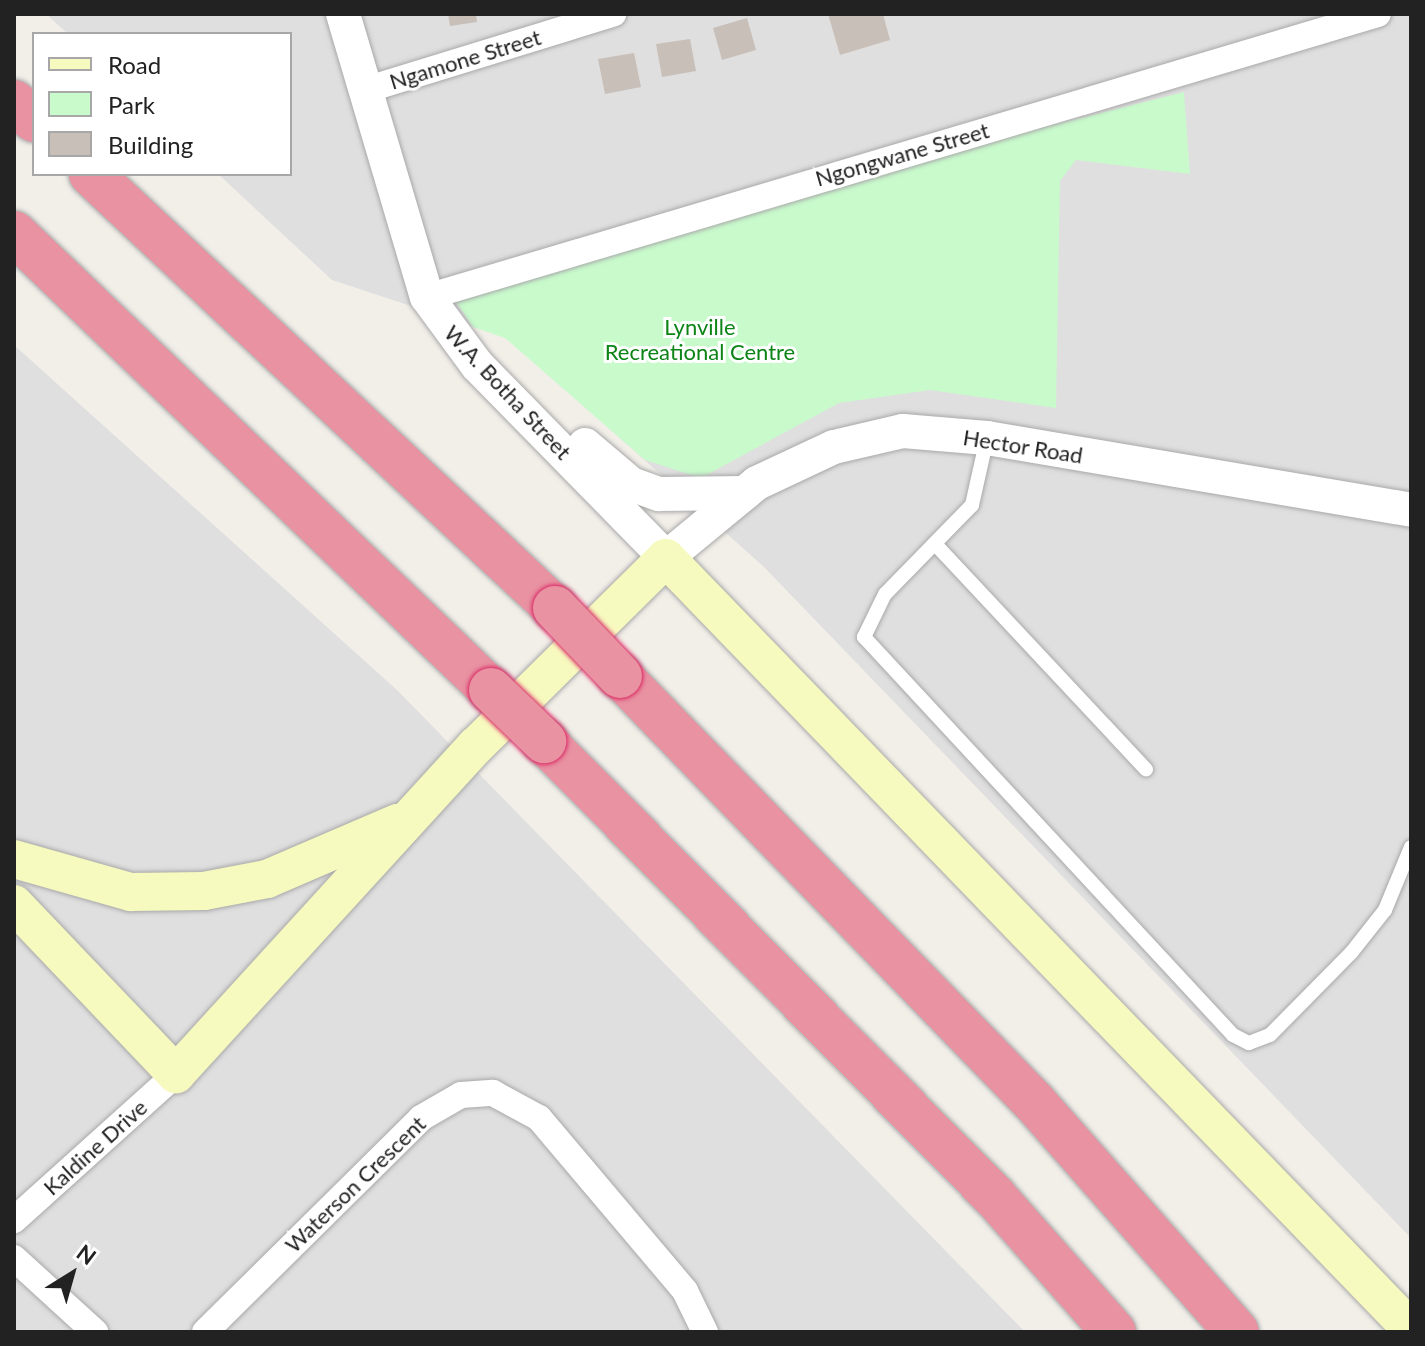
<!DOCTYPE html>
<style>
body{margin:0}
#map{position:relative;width:1425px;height:1346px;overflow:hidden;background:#f2efe9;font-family:Lato,sans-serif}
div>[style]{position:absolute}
.residential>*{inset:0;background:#e0dfdf}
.park>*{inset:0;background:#c8facc}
.building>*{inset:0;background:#c7bfb8}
.roads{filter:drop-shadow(0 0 2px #a9a9a9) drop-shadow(0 0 2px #a9a9a9)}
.service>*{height:14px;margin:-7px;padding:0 7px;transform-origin:7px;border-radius:7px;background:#fff}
.minor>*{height:26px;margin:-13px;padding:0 13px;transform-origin:13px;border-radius:13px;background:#fff}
.tertiary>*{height:34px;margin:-17px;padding:0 17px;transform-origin:17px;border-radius:17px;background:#fff}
.secondary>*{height:38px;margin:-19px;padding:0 19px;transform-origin:19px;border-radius:19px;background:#f7fabf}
.motorway>*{height:44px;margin:-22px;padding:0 22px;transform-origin:22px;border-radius:22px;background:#e892a2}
.bridges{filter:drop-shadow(0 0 2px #dc2a67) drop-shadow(0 0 2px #dc2a67)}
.motorway-bridge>*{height:44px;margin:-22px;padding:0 22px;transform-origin:22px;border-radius:22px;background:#e892a2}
span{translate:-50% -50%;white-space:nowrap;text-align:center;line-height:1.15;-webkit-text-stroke:6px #fff;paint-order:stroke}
.street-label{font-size:22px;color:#222}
.park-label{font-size:22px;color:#0c8416}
.frame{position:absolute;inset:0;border:16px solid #222;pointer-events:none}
.legend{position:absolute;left:32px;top:32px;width:260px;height:144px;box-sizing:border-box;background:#fff;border:2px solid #a7a7a7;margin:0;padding:10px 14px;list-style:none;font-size:24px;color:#222}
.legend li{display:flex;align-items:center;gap:16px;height:40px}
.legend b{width:40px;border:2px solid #a7a7a7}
.north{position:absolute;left:32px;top:1234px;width:80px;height:80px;-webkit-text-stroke:6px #fff;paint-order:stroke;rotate:37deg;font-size:22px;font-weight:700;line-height:32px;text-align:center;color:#222}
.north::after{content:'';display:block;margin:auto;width:28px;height:36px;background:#222;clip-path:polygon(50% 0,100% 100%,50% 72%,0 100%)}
</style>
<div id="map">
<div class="residential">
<div style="clip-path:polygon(46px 14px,1411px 14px,1411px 1238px,764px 567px,508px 338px,332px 280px,218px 174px,290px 174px,290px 34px,68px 34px)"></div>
<div style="clip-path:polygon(14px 345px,398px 691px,1025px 1332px,14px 1332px)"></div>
</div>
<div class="park">
<div style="clip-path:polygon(1184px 92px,1190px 174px,1076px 160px,1060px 181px,1056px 408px,930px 390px,839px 403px,701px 478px,645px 460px,505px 338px,473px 327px,441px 280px)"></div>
</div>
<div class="building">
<div style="clip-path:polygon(448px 14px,476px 14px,477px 22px,450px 26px)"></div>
<div style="clip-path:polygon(828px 14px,883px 14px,890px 40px,840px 55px)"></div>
<div style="clip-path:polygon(747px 18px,756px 50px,722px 60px,713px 28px)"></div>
<div style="clip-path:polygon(690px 39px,696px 71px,662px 77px,656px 44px)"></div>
<div style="clip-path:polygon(634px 53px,641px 87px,605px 94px,598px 59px)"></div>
</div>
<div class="roads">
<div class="service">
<div style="left:987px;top:438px;width:69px;rotate:102.6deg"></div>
<div style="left:972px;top:505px;width:124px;rotate:134.3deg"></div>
<div style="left:885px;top:594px;width:48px;rotate:116deg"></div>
<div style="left:864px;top:637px;width:543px;rotate:47.17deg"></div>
<div style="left:1233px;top:1035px;width:18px;rotate:27deg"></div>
<div style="left:1249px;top:1043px;width:22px;rotate:-21deg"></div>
<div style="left:1270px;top:1035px;width:115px;rotate:-45.4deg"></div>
<div style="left:1351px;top:953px;width:55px;rotate:-51.7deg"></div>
<div style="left:1385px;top:910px;width:68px;rotate:-67.6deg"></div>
<div style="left:937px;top:546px;width:306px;rotate:46.9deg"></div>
</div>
<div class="minor">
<div style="left:362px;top:91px;width:263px;rotate:-17.1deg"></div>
<div style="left:427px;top:297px;width:992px;rotate:-16.57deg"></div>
<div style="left:14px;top:1220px;width:218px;rotate:-42deg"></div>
<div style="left:14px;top:1258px;width:110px;rotate:42.4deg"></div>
<div style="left:205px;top:1332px;width:304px;rotate:-44.7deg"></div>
<div style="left:421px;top:1118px;width:46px;rotate:-29.9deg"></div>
<div style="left:461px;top:1095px;width:32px;rotate:-4deg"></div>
<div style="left:493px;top:1093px;width:52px;rotate:28.5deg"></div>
<div style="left:539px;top:1118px;width:226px;rotate:49.8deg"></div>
<div style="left:685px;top:1291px;width:46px;rotate:64deg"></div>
</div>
<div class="tertiary">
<div style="left:343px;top:14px;width:295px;rotate:73.5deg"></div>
<div style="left:427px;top:297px;width:84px;rotate:53.7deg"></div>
<div style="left:477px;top:365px;width:270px;rotate:45.6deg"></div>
<div style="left:666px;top:558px;width:118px;rotate:-39.5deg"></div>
<div style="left:757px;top:483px;width:85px;rotate:-25.1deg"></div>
<div style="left:834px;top:447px;width:71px;rotate:-13.1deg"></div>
<div style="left:903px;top:431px;width:84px;rotate:4.8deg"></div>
<div style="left:987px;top:438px;width:430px;rotate:9.6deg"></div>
<div style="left:585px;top:445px;width:60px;rotate:40.3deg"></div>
<div style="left:631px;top:484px;width:30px;rotate:20deg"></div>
<div style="left:659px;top:494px;width:86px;rotate:-0.7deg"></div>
</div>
<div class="secondary">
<div style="left:14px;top:859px;width:122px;rotate:15.8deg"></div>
<div style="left:131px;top:892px;width:73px;rotate:-0.8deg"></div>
<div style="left:204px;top:891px;width:64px;rotate:-10.8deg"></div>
<div style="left:267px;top:879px;width:142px;rotate:-23.3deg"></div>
<div style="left:14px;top:904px;width:235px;rotate:46.4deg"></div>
<div style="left:176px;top:1074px;width:445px;rotate:-47.6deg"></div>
<div style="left:476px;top:746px;width:267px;rotate:-44.7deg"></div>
<div style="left:666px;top:558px;width:1072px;rotate:45.98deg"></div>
</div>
<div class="motorway">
<div style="left:14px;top:102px;width:27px;rotate:42deg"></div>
<div style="left:91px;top:174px;width:635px;rotate:43.09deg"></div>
<div style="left:14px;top:233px;width:661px;rotate:43.77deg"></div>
<div style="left:620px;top:676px;width:595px;rotate:45.82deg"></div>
<div style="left:1035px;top:1103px;width:305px;rotate:48.6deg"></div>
<div style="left:544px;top:741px;width:641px;rotate:45.32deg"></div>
<div style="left:995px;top:1197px;width:180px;rotate:48.6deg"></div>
</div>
</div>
<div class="bridges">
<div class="motorway-bridge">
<div style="left:555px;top:608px;width:94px;rotate:46.3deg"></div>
<div style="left:491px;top:690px;width:74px;rotate:43.9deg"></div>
</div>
</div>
<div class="street-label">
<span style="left:465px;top:59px;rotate:-17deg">Ngamone Street</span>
<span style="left:902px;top:154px;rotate:-16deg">Ngongwane Street</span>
<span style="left:508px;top:392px;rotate:47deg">W.A. Botha Street</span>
<span style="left:1023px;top:446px;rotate:9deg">Hector Road</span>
<span style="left:95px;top:1147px;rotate:-42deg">Kaldine Drive</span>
<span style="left:355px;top:1184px;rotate:-44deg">Waterson Crescent</span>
</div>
<div class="park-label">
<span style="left:700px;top:339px">Lynville<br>Recreational Centre</span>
</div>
<div class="frame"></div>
<ul class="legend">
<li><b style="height:10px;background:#f7fabf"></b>Road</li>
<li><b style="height:22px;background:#c8facc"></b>Park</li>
<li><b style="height:22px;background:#c7bfb8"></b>Building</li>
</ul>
<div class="north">N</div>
</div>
